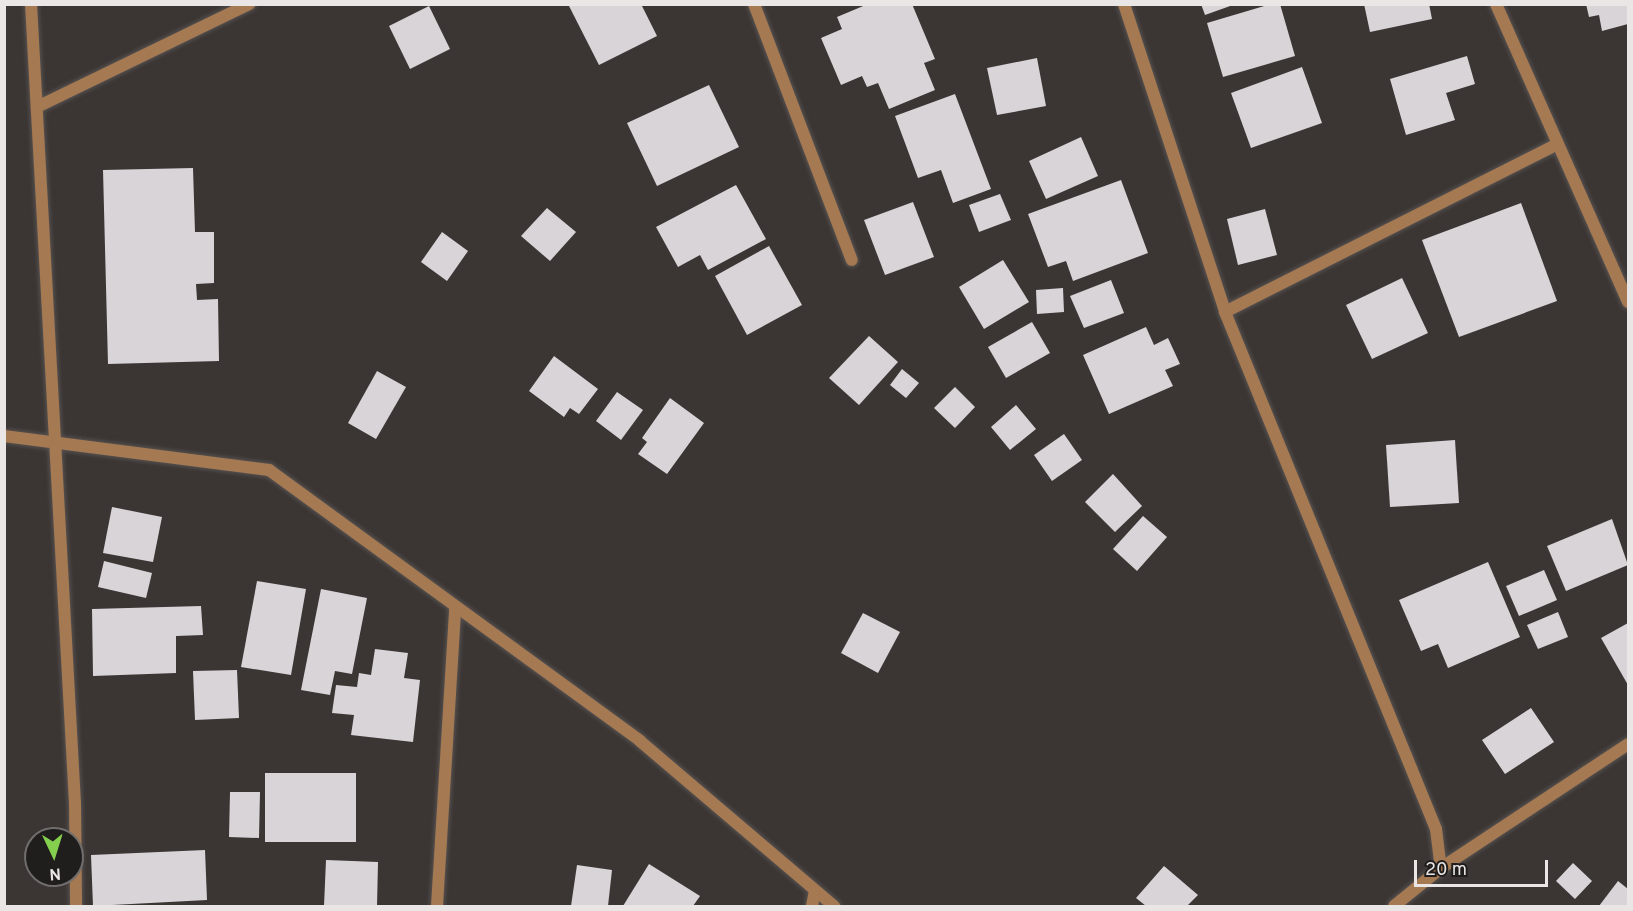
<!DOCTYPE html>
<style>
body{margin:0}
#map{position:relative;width:1633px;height:911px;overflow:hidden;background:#3b3634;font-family:Overpass,sans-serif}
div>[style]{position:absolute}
.building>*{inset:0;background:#d9d4d8}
.roads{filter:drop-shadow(0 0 2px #575250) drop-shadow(0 0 2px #575250)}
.street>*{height:12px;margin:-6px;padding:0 6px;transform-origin:6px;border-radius:6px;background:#a57952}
span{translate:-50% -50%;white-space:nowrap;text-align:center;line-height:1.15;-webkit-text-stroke:6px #201e1d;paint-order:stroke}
.frame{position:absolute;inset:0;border:6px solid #e9e6e5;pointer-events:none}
.north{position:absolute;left:24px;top:827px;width:60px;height:60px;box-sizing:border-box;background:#201e1d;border:2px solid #706e6d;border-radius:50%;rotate:176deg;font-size:16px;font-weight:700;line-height:24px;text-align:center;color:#e9e6e5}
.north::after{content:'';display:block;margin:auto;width:21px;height:27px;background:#84d04e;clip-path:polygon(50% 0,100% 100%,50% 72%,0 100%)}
.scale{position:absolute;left:1414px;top:860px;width:134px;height:27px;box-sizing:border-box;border:3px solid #e9e6e5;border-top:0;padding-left:8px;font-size:18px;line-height:21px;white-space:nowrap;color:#e9e6e5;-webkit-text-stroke:4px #201e1d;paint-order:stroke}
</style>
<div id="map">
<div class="building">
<div style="clip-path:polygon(568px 4px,641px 4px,657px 36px,599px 65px)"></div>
<div style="clip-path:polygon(868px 4px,912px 4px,935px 59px,924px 63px,935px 90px,889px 109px,878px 83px,867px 87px,862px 76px,841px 85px,821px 38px,842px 29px,837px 17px)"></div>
<div style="clip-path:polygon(1201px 4px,1233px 4px,1233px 5px,1205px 15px)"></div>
<div style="clip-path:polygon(1271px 4px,1280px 4px,1295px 56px,1223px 77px,1207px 23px)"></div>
<div style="clip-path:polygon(1364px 4px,1429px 4px,1432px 19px,1370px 32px)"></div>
<div style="clip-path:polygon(1586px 4px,1628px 4px,1628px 24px,1602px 31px,1599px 15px,1589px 17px)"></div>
<div style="clip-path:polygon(429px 6px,450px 49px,410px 69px,389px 26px)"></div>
<div style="clip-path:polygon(1467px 56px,1475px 84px,1446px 93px,1455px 120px,1406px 135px,1390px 79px)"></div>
<div style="clip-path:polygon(1037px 58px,1046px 106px,997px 115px,987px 68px)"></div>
<div style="clip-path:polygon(1302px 67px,1322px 123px,1251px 148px,1231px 93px)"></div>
<div style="clip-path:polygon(709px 85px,739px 147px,657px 186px,627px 123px)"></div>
<div style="clip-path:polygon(955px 94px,991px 189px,953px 203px,941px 170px,918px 178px,895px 116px)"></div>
<div style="clip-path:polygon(1081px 137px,1098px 176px,1046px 199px,1029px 161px)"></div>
<div style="clip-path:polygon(193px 168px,195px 232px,214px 232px,214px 283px,196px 284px,197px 300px,218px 299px,219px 361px,108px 364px,103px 170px)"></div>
<div style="clip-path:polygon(1121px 180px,1148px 253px,1073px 281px,1066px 261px,1048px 267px,1028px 214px)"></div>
<div style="clip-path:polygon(736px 185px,766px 239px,708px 270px,700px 255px,678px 267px,656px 227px)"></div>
<div style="clip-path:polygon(1000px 194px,1011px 220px,979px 232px,969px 205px)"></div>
<div style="clip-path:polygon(913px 202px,934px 257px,885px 275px,864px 220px)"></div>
<div style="clip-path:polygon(1521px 203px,1557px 301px,1459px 337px,1422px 240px)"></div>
<div style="clip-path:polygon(547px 208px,576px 232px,550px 261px,521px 236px)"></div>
<div style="clip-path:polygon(1265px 209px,1277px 255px,1238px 265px,1227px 219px)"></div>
<div style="clip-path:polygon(442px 232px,468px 251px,447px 281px,421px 262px)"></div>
<div style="clip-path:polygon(769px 246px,802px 305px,747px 335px,715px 276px)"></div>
<div style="clip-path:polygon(1003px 260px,1029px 302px,984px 329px,959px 287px)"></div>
<div style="clip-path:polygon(1402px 278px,1428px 333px,1372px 359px,1346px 305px)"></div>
<div style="clip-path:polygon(1111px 280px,1124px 313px,1084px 328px,1070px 296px)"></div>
<div style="clip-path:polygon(1063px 288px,1064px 312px,1037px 314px,1036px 290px)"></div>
<div style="clip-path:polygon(1032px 322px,1050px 353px,1006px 378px,988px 347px)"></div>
<div style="clip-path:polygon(1146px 327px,1154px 345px,1168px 338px,1180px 364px,1165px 370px,1173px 386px,1109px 414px,1083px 355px)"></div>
<div style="clip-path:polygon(869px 336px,898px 362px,859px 405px,829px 378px)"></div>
<div style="clip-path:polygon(554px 356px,598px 389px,579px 414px,570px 408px,564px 417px,529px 391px)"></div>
<div style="clip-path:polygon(902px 369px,919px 383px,906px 398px,890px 385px)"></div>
<div style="clip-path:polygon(377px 371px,406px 387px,376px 439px,348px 423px)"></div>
<div style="clip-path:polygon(955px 387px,975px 407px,955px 428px,934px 408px)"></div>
<div style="clip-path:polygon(617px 392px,643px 410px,621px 440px,596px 421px)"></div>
<div style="clip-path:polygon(670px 398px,704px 423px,667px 474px,638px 454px,647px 442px,642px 438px)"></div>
<div style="clip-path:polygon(1016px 405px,1036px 429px,1010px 450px,991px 427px)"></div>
<div style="clip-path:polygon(1064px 434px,1082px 460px,1052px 481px,1034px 455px)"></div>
<div style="clip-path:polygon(1455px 440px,1459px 503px,1390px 507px,1386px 445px)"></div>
<div style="clip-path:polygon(1113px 474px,1142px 506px,1115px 532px,1085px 502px)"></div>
<div style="clip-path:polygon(112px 507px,162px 517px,153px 562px,103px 553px)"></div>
<div style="clip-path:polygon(1143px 516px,1167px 537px,1137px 571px,1113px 549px)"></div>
<div style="clip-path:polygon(1612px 519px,1628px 565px,1566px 591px,1547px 546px)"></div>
<div style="clip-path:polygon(104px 561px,152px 573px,146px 598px,98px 587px)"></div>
<div style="clip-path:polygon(1488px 562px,1520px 637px,1448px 668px,1438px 644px,1421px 651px,1399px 600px)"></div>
<div style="clip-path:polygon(1544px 570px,1557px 600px,1519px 616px,1506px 586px)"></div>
<div style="clip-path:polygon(257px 581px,306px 589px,291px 675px,241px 667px)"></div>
<div style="clip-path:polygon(321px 589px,367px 598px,352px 674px,335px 671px,330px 695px,301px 690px)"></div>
<div style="clip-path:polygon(201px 606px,203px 635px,176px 636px,176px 673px,93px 676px,92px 609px)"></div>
<div style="clip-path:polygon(1558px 612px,1568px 637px,1538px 649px,1527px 625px)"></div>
<div style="clip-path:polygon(863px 613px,900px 632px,878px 673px,841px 653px)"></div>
<div style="clip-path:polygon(1628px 623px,1628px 685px,1601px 638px)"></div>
<div style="clip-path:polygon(375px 649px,408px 653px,404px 678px,420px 680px,413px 742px,351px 735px,354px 715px,332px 713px,336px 685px,357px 687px,359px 673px,371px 675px)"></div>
<div style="clip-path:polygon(237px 670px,239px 718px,195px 720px,193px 671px)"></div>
<div style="clip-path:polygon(1531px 708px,1554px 742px,1505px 774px,1482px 740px)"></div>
<div style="clip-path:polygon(265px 773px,356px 773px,356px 842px,265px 842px)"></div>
<div style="clip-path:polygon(230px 792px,260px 792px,259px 838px,229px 837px)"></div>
<div style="clip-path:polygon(205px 850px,207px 900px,93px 906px,91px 855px)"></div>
<div style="clip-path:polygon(326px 860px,378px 862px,377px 906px,324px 906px)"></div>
<div style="clip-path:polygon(1573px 863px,1592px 881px,1575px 899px,1556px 881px)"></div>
<div style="clip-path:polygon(649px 864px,700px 896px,693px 906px,623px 906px)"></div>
<div style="clip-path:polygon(577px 865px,612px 870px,608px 906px,571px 906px)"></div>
<div style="clip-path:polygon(1164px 866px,1198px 895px,1187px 906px,1146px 906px,1136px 898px)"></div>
<div style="clip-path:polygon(1618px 881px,1628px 889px,1628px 906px,1599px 906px)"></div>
</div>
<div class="roads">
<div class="street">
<div style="left:31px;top:4px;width:800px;rotate:86.85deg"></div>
<div style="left:75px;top:803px;width:103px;rotate:89.4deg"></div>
<div style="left:754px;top:4px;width:274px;rotate:69.1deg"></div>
<div style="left:1124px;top:4px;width:324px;rotate:71.8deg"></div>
<div style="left:1225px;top:312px;width:558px;rotate:67.8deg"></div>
<div style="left:1436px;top:829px;width:39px;rotate:83deg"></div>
<div style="left:1441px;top:868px;width:60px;rotate:141deg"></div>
<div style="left:1496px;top:4px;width:326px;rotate:66.1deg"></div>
<div style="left:37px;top:107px;width:236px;rotate:-25.9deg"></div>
<div style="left:1225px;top:312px;width:372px;rotate:-26.8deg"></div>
<div style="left:4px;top:436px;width:267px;rotate:7.3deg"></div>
<div style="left:269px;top:470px;width:459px;rotate:36.1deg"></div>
<div style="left:640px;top:741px;width:255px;rotate:40.4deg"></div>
<div style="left:1441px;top:868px;width:224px;rotate:-33.5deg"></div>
<div style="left:437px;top:906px;width:298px;rotate:-86.5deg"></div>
<div style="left:812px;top:906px;width:15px;rotate:-79deg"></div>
</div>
</div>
<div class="frame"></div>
<div class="north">N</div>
<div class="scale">20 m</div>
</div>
